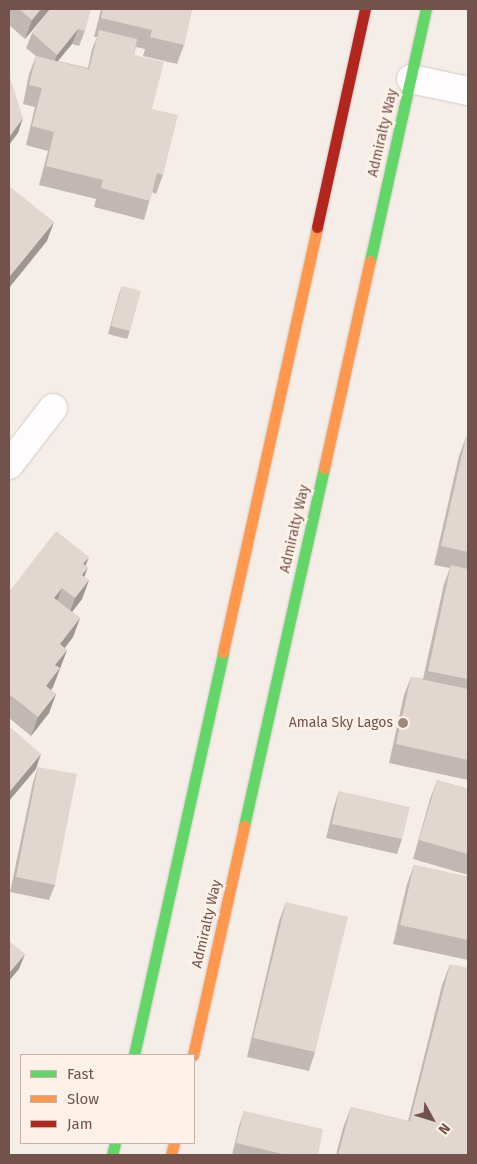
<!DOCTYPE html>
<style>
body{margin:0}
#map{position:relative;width:477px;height:1164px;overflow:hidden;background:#f5eee8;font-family:"Fira Sans",sans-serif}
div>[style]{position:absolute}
.roads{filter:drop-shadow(0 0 1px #d4cac5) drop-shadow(0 0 1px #d4cac5)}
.street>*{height:28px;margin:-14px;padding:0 14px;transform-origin:14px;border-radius:14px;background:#fefcfc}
.fast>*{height:11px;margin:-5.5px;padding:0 5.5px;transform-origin:5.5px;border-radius:5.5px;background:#63d668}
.slow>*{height:11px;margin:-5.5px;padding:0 5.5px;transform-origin:5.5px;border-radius:5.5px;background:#ff974d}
.jam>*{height:11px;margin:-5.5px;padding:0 5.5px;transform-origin:5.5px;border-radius:5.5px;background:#b3261e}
.wall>*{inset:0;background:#c2b8b3}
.shaded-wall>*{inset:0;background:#9e9692}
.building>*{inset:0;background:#e1d6d0}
.dots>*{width:14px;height:14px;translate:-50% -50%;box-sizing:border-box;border:2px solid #fef2e8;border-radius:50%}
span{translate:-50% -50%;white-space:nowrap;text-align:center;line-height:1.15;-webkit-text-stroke:5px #fef2e8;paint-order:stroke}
.street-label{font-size:14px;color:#72524a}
.poi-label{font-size:14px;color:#72524a}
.right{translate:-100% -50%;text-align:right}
.frame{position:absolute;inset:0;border:10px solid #72524a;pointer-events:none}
.legend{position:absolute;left:20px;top:1054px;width:175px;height:90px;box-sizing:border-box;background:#fef2e8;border:1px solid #c6b2a9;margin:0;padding:6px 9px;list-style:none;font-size:15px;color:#72524a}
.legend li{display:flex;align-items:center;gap:10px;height:25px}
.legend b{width:25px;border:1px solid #c6b2a9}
.north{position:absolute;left:407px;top:1094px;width:50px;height:50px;-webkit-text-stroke:4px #fef2e8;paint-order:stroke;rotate:129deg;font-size:14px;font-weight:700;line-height:20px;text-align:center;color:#72524a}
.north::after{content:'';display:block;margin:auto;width:18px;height:22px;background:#72524a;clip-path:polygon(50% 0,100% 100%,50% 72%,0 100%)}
</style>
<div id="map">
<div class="roads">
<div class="street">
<div style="left:411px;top:79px;width:58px;rotate:11.9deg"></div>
<div style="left:9px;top:465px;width:72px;rotate:-52.3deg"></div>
</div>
<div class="fast">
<div style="left:370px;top:261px;width:258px;rotate:-77.5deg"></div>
<div style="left:244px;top:826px;width:367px;rotate:-77.4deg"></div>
<div style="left:134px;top:1055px;width:413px;rotate:-77.5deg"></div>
<div style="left:112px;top:1155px;width:12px;rotate:-76deg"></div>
</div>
<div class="slow">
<div style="left:324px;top:468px;width:212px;rotate:-77.5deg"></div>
<div style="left:223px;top:652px;width:435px;rotate:-77.5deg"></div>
<div style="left:193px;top:1055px;width:235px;rotate:-77.4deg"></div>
<div style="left:171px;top:1155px;width:12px;rotate:-76deg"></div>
</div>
<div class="jam">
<div style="left:317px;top:227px;width:223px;rotate:-77.6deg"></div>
</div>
</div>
<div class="wall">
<div style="clip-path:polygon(9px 9px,50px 9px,25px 39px,9px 25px)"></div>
<div style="clip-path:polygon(51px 9px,85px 31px,79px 46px,72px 44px,58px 61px,88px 68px,92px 49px,97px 37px,94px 37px,101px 9px,192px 9px,184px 45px,177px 64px,143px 56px,145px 49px,136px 47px,134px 55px,152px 109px,163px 175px,156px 194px,152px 192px,144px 220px,94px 207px,96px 199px,39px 185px,48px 151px,26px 145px,35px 107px,23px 104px,29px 74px,36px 56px,26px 48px,32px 33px)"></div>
<div style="clip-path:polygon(122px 286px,130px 331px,127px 339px,108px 334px,119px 294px)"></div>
<div style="clip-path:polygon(466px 437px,468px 438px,468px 780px,389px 763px,404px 695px,411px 677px,423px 679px,444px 584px,450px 568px,434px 565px,459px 456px)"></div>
<div style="clip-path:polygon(86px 565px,84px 577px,89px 580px,82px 599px,72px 612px,80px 618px,73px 637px,65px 648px,67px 650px,53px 687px,51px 690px,56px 694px,49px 713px,31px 736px,9px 718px,9px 592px)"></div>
<div style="clip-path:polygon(38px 767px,55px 885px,49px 900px,10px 892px,33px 782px)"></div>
<div style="clip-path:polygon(437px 780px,468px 789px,468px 875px,413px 859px,430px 799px)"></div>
<div style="clip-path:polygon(339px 791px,402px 839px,397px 854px,326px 838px,334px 806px)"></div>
<div style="clip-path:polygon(414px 865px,468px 877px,468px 960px,393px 944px,407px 884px)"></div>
<div style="clip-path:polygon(286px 902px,315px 1052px,309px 1071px,247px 1057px,279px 921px)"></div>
<div style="clip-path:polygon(450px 964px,468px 1155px,336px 1155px,343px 1128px,351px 1107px,408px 1121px,442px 985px)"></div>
<div style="clip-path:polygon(244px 1111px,318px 1155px,232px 1155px,239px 1126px)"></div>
</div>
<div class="shaded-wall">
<div style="clip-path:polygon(41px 9px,50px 9px,25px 39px,32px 20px)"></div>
<div style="clip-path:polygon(78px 29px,72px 44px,51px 69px,57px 55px)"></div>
<div style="clip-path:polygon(23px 118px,18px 133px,9px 145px,9px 137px)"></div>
<div style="clip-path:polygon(54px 222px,47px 241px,9px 288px,9px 277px)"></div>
<div style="clip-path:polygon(89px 557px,82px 575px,88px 567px,81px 586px,83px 564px)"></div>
<div style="clip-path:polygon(89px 580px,82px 599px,68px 617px,75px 598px)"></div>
<div style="clip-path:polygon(62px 588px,55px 607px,54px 598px)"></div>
<div style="clip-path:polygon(80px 618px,73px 637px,53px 662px,60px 644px)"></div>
<div style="clip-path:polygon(67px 650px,53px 687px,39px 705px,55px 665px)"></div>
<div style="clip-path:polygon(56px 694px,49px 713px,31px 736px,38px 717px)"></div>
<div style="clip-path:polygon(41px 754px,36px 769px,9px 801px,9px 792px)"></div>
<div style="clip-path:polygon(25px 954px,19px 969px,9px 981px,9px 973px)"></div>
</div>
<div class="building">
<div style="clip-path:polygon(19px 9px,41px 9px,32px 20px)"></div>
<div style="clip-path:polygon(51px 9px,91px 9px,85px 31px,78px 29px,57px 55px,32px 33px)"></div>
<div style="clip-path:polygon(103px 9px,192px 9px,184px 45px,150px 37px,152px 30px,101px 18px)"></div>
<div style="clip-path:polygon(99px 30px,137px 39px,134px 55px,164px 62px,152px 109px,178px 115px,163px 175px,157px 173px,150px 201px,101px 188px,103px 180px,46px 166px,54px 132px,32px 126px,42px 88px,29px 85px,36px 56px,89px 69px)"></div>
<div style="clip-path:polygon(9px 75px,23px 118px,9px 137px)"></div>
<div style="clip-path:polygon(9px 186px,54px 222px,9px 277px)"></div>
<div style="clip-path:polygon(122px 286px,141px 291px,130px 331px,111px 326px)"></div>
<div style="clip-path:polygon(466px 437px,468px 438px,468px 552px,441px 546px)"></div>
<div style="clip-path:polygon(56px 531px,89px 557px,83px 564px,88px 567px,82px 575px,89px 580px,75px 598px,62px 588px,54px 598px,80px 618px,60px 644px,67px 650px,55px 665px,60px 668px,46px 686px,56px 694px,38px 717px,9px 694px,9px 592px)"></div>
<div style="clip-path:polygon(451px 565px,468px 569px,468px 679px,428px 671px)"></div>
<div style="clip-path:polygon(411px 677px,468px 689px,468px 760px,396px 744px)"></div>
<div style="clip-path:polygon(9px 726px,41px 754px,9px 792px)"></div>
<div style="clip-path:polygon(38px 767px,77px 774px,55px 885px,16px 877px)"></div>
<div style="clip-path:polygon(437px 780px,468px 789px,468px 854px,419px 840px)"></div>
<div style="clip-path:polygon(339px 791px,410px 807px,402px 839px,332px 824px)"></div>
<div style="clip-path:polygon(414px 865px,468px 877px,468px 940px,400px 925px)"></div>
<div style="clip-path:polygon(286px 902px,348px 917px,315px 1052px,253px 1038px)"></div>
<div style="clip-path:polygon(9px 941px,25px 954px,9px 973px)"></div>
<div style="clip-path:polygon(450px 964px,468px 968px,468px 1155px,338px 1155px,351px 1107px,410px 1121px)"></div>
<div style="clip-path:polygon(244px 1111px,323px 1129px,318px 1155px,287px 1155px,236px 1143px)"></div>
</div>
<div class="dots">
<div style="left:403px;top:723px;background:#a08981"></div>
</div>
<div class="street-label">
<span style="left:383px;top:133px;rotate:-77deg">Admiralty Way</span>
<span style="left:295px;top:529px;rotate:-77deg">Admiralty Way</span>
<span style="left:207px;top:924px;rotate:-77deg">Admiralty Way</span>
</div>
<div class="poi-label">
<span class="right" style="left:393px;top:723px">Amala Sky Lagos</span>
</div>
<div class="frame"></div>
<ul class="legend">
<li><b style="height:6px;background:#63d668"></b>Fast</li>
<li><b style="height:6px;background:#ff974d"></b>Slow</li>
<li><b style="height:6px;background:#b3261e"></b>Jam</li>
</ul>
<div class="north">N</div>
</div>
